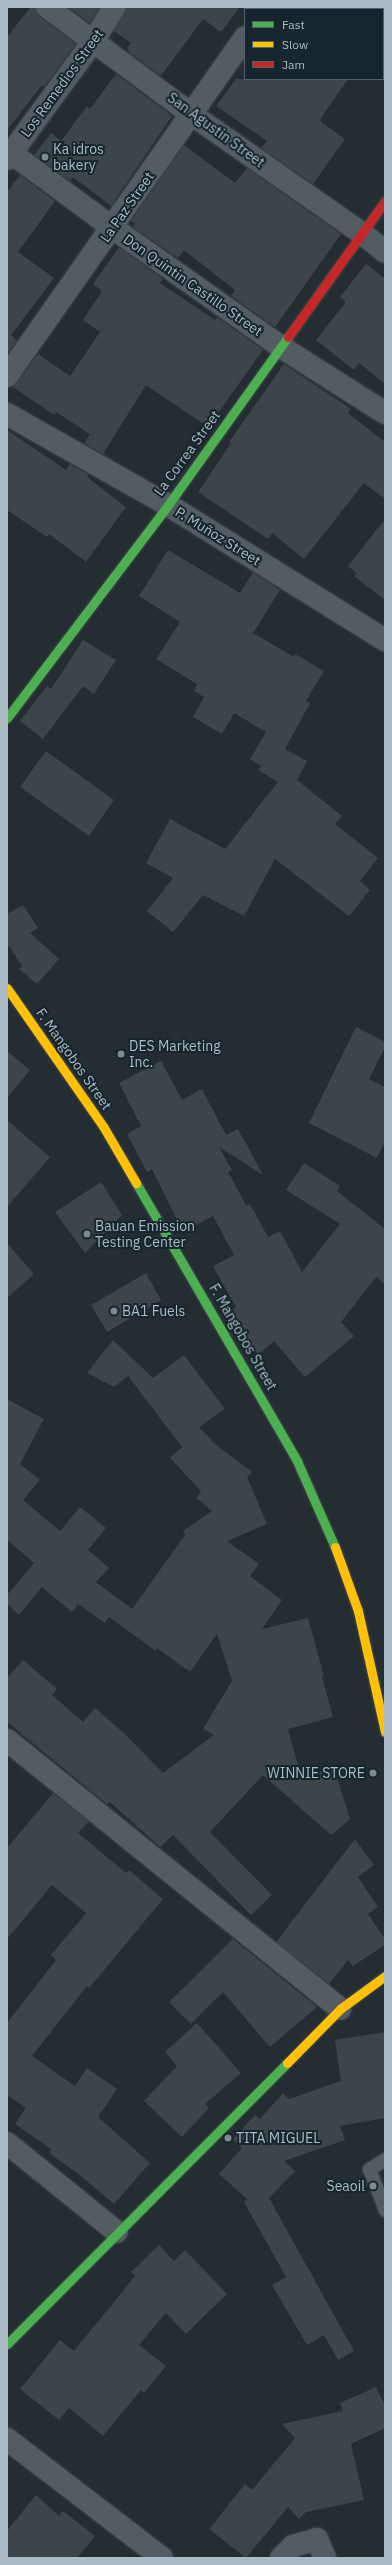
<!DOCTYPE html>
<meta charset="utf-8">
<style>
body{margin:0}
#map{position:relative;width:392px;height:2565px;overflow:hidden;background:#242e32;font-family:"IBM Plex Sans",sans-serif}
div>[style]{position:absolute}
.building>*{inset:0;background:#3c4549}
.roads{filter:drop-shadow(0 0 1px #42494d) drop-shadow(0 0 1px #42494d)}
.lane>*{height:13px;margin:-6.5px;padding:0 6.5px;transform-origin:6.5px;border-radius:6.5px;background:#535c62}
.street>*{height:22px;margin:-11px;padding:0 11px;transform-origin:11px;border-radius:11px;background:#535c62}
.fast>*{height:9px;margin:-4.5px;padding:0 4.5px;transform-origin:4.5px;border-radius:4.5px;background:#4caf50}
.slow>*{height:9px;margin:-4.5px;padding:0 4.5px;transform-origin:4.5px;border-radius:4.5px;background:#ffc107}
.jam>*{height:9px;margin:-4.5px;padding:0 4.5px;transform-origin:4.5px;border-radius:4.5px;background:#c62828}
.dots>*{width:11px;height:11px;translate:-50% -50%;box-sizing:border-box;border:2px solid #17262d;border-radius:50%}
span{translate:-50% -50%;white-space:nowrap;text-align:center;line-height:1.15;-webkit-text-stroke:4px #17262d;paint-order:stroke}
.street-label{font-size:14px;color:#abbcc6}
.poi-label{font-size:14px;color:#abbcc6}
.left{translate:0 -50%;text-align:left}
.right{translate:-100% -50%;text-align:right}
.frame{position:absolute;inset:0;border:8px solid #abbcc6;pointer-events:none}
.legend{position:absolute;left:244px;top:8px;width:140px;height:72px;box-sizing:border-box;background:#17262d;border:1px solid #52626a;margin:0;padding:5px 7px;list-style:none;font-size:12px;color:#abbcc6}
.legend li{display:flex;align-items:center;gap:8px;height:20px}
.legend b{width:20px;border:1px solid #52626a}
</style>
<div id="map">
<div class="building">
<div style="clip-path:polygon(31px 7px,35px 7px,40px 17px,76px 44px,44px 87px,42px 85px,7px 130px,7px 37px)"></div>
<div style="clip-path:polygon(68px 7px,100px 7px,90px 23px)"></div>
<div style="clip-path:polygon(127px 7px,240px 7px,221px 32px,203px 19px,161px 76px,131px 54px,127px 48px,131px 43px,114px 31px)"></div>
<div style="clip-path:polygon(116px 74px,172px 116px,111px 206px,73px 177px,70px 181px,34px 155px,51px 133px,61px 141px,87px 106px,90px 109px)"></div>
<div style="clip-path:polygon(236px 79px,348px 79px,321px 118px,321px 122px,345px 139px,313px 184px,261px 148px,267px 141px,216px 106px)"></div>
<div style="clip-path:polygon(184px 145px,235px 183px,247px 168px,341px 234px,275px 327px,231px 296px,235px 290px,184px 250px,178px 258px,133px 227px,135px 224px,131px 221px)"></div>
<div style="clip-path:polygon(20px 175px,55px 201px,18px 252px,54px 278px,11px 335px,17px 340px,7px 354px,7px 192px)"></div>
<div style="clip-path:polygon(119px 247px,163px 279px,160px 283px,215px 320px,217px 317px,263px 350px,208px 427px,146px 385px,103px 454px,84px 443px,90px 434px,56px 412px,54px 415px,13px 387px,38px 354px,70px 376px,100px 332px,83px 320px,102px 291px,93px 284px)"></div>
<div style="clip-path:polygon(366px 264px,385px 279px,385px 384px,359px 363px,354px 370px,316px 340px,346px 302px,340px 297px)"></div>
<div style="clip-path:polygon(284px 364px,351px 409px,348px 413px,385px 442px,385px 499px,364px 483px,304px 559px,272px 533px,268px 539px,198px 492px,231px 443px,229px 442px)"></div>
<div style="clip-path:polygon(7px 430px,66px 470px,70px 464px,89px 475px,87px 477px,126px 507px,86px 562px,49px 534px,47px 537px,7px 510px)"></div>
<div style="clip-path:polygon(385px 519px,385px 600px,354px 576px,356px 573px,348px 566px)"></div>
<div style="clip-path:polygon(168px 550px,240px 593px,253px 572px,280px 590px,253px 633px,294px 657px,295px 654px,324px 671px,306px 701px,310px 703px,285px 749px,307px 761px,297px 780px,342px 816px,335px 824px,378px 858px,360px 881px,370px 890px,349px 916px,275px 859px,244px 916px,203px 895px,173px 932px,147px 911px,173px 878px,146px 863px,170px 819px,225px 849px,278px 782px,258px 770px,261px 766px,250px 759px,266px 732px,234px 713px,222px 734px,193px 717px,204px 697px,194px 691px,197px 684px,156px 659px,180px 622px,139px 596px)"></div>
<div style="clip-path:polygon(83px 640px,116px 660px,94px 694px,83px 686px,43px 739px,20px 721px,47px 686px,51px 689px)"></div>
<div style="clip-path:polygon(46px 751px,114px 800px,89px 836px,20px 787px)"></div>
<div style="clip-path:polygon(23px 905px,38px 928px,30px 933px,59px 959px,37px 984px,19px 969px,22px 966px,9px 946px,7px 947px,7px 914px)"></div>
<div style="clip-path:polygon(356px 1027px,385px 1042px,385px 1047px,369px 1079px,385px 1087px,385px 1141px,377px 1158px,309px 1123px)"></div>
<div style="clip-path:polygon(7px 1051px,30px 1070px,7px 1098px)"></div>
<div style="clip-path:polygon(161px 1061px,182px 1100px,202px 1089px,226px 1135px,238px 1129px,263px 1175px,219px 1147px,232px 1170px,228px 1172px,246px 1205px,250px 1204px,268px 1237px,280px 1231px,302px 1272px,340px 1224px,286px 1190px,304px 1163px,340px 1186px,337px 1191px,385px 1229px,385px 1284px,376px 1277px,341px 1322px,354px 1336px,305px 1377px,274px 1341px,258px 1355px,243px 1336px,247px 1333px,230px 1312px,236px 1307px,213px 1266px,234px 1255px,213px 1216px,183px 1232px,152px 1169px,147px 1172px,127px 1134px,141px 1126px,119px 1083px)"></div>
<div style="clip-path:polygon(7px 1120px,50px 1157px,7px 1207px)"></div>
<div style="clip-path:polygon(101px 1182px,122px 1215px,85px 1253px,55px 1212px)"></div>
<div style="clip-path:polygon(7px 1243px,34px 1274px,7px 1298px)"></div>
<div style="clip-path:polygon(146px 1273px,161px 1300px,107px 1332px,91px 1305px)"></div>
<div style="clip-path:polygon(113px 1340px,153px 1378px,184px 1355px,225px 1409px,199px 1427px,215px 1444px,252px 1472px,247px 1477px,267px 1524px,227px 1541px,259px 1564px,250px 1576px,282px 1600px,262px 1629px,308px 1618px,324px 1676px,322px 1677px,333px 1717px,288px 1729px,301px 1776px,334px 1768px,350px 1819px,331px 1835px,263px 1775px,210px 1832px,272px 1895px,251px 1915px,173px 1835px,160px 1847px,110px 1802px,107px 1804px,7px 1722px,7px 1678px,23px 1660px,57px 1689px,52px 1695px,83px 1722px,95px 1708px,125px 1734px,163px 1773px,214px 1735px,203px 1729px,232px 1681px,217px 1634px,190px 1672px,157px 1648px,156px 1651px,109px 1617px,105px 1623px,78px 1604px,72px 1612px,42px 1587px,19px 1615px,7px 1604px,7px 1595px,34px 1563px,7px 1540px,7px 1399px,44px 1419px,20px 1464px,40px 1480px,23px 1500px,60px 1531px,80px 1507px,106px 1528px,88px 1550px,109px 1568px,96px 1582px,132px 1609px,185px 1535px,183px 1531px,212px 1511px,196px 1498px,201px 1491px,170px 1458px,182px 1447px,128px 1376px,114px 1387px,87px 1373px)"></div>
<div style="clip-path:polygon(53px 1793px,89px 1822px,78px 1833px,126px 1873px,129px 1870px,163px 1899px,89px 1988px,87px 1986px,32px 2056px,75px 2086px,87px 2068px,117px 2089px,98px 2117px,150px 2163px,114px 2204px,77px 2173px,49px 2153px,51px 2149px,15px 2124px,26px 2108px,7px 2095px,7px 2023px,56px 1960px,51px 1955px,86px 1913px,52px 1885px,7px 1939px,7px 1848px)"></div>
<div style="clip-path:polygon(355px 1839px,374px 1865px,358px 1877px,378px 1907px,368px 1914px,385px 1939px,385px 1945px,353px 1966px,348px 1960px,329px 1984px,276px 1942px)"></div>
<div style="clip-path:polygon(233px 1939px,317px 2007px,270px 2047px,223px 1992px,191px 2024px,169px 2002px)"></div>
<div style="clip-path:polygon(197px 2023px,241px 2073px,205px 2104px,209px 2108px,182px 2137px,144px 2101px,177px 2066px,165px 2052px)"></div>
<div style="clip-path:polygon(385px 2032px,385px 2118px,340px 2126px,345px 2140px,284px 2161px,295px 2171px,269px 2198px,354px 2351px,338px 2360px,324px 2335px,307px 2345px,272px 2285px,286px 2277px,244px 2202px,247px 2199px,219px 2174px,242px 2148px,233px 2139px,255px 2115px,260px 2119px,283px 2093px,289px 2099px,341px 2081px,335px 2040px)"></div>
<div style="clip-path:polygon(159px 2245px,174px 2261px,185px 2250px,227px 2294px,186px 2334px,166px 2313px,139px 2345px,166px 2366px,144px 2393px,141px 2390px,103px 2436px,69px 2408px,59px 2420px,20px 2389px,60px 2340px,74px 2351px,135px 2276px,131px 2272px)"></div>
<div style="clip-path:polygon(376px 2387px,385px 2406px,385px 2428px,351px 2444px,364px 2500px,306px 2512px,299px 2519px,288px 2507px,246px 2558px,209px 2529px,245px 2484px,252px 2490px,295px 2438px,282px 2424px,343px 2411px,340px 2403px)"></div>
<div style="clip-path:polygon(36px 2495px,59px 2516px,63px 2511px,95px 2536px,77px 2558px,7px 2558px,7px 2531px)"></div>
</div>
<div class="roads">
<div class="lane">
<div style="left:385px;top:2159px;width:19px;rotate:148deg"></div>
<div style="left:369px;top:2169px;width:44px;rotate:68.7deg"></div>
</div>
<div class="street">
<div style="left:47px;top:7px;width:179px;rotate:36.6deg"></div>
<div style="left:191px;top:114px;width:210px;rotate:34.9deg"></div>
<div style="left:363px;top:234px;width:28px;rotate:39deg"></div>
<div style="left:265px;top:9px;width:2px;rotate:-63deg"></div>
<div style="left:7px;top:150px;width:132px;rotate:36.3deg"></div>
<div style="left:113px;top:228px;width:206px;rotate:35.3deg"></div>
<div style="left:281px;top:347px;width:123px;rotate:32.4deg"></div>
<div style="left:7px;top:159px;width:147px;rotate:-53.8deg"></div>
<div style="left:94px;top:40px;width:39px;rotate:-58deg"></div>
<div style="left:7px;top:376px;width:414px;rotate:-54.9deg"></div>
<div style="left:7px;top:414px;width:185px;rotate:29.5deg"></div>
<div style="left:168px;top:505px;width:256px;rotate:31.9deg"></div>
<div style="left:7px;top:1740px;width:428px;rotate:38.9deg"></div>
<div style="left:7px;top:2143px;width:141px;rotate:39deg"></div>
<div style="left:7px;top:2439px;width:195px;rotate:37.5deg"></div>
<div style="left:281px;top:2558px;width:17px;rotate:-45deg"></div>
<div style="left:293px;top:2546px;width:25px;rotate:-16deg"></div>
<div style="left:317px;top:2539px;width:21px;rotate:67deg"></div>
</div>
<div class="fast">
<div style="left:7px;top:718px;width:267px;rotate:-52.9deg"></div>
<div style="left:168px;top:505px;width:206px;rotate:-54.5deg"></div>
<div style="left:136px;top:1183px;width:321px;rotate:59.9deg"></div>
<div style="left:297px;top:1461px;width:94px;rotate:66.2deg"></div>
<div style="left:7px;top:2344px;width:397px;rotate:-45.1deg"></div>
</div>
<div class="slow">
<div style="left:7px;top:988px;width:168px;rotate:55.2deg"></div>
<div style="left:103px;top:1126px;width:66px;rotate:59.9deg"></div>
<div style="left:335px;top:1547px;width:68px;rotate:70.2deg"></div>
<div style="left:358px;top:1611px;width:124px;rotate:77.4deg"></div>
<div style="left:287px;top:2063px;width:76px;rotate:-45.5deg"></div>
<div style="left:340px;top:2009px;width:56px;rotate:-36.3deg"></div>
</div>
<div class="jam">
<div style="left:288px;top:337px;width:167px;rotate:-54.5deg"></div>
</div>
</div>
<div class="dots">
<div style="left:45px;top:157px;background:#7c8a92"></div>
<div style="left:121px;top:1054px;background:#7c8a92"></div>
<div style="left:87px;top:1234px;background:#7c8a92"></div>
<div style="left:114px;top:1311px;background:#7c8a92"></div>
<div style="left:373px;top:1773px;background:#7c8a92"></div>
<div style="left:228px;top:2138px;background:#7c8a92"></div>
<div style="left:373px;top:2186px;background:#7c8a92"></div>
</div>
<div class="street-label">
<span style="left:62px;top:83px;rotate:-54deg">Los Remedios Street</span>
<span style="left:216px;top:130px;rotate:36deg">San Agustin Street</span>
<span style="left:127px;top:207px;rotate:-55deg">La Paz Street</span>
<span style="left:193px;top:285px;rotate:35deg">Don Quintin Castillo Street</span>
<span style="left:187px;top:453px;rotate:-54deg">La Correa Street</span>
<span style="left:218px;top:536px;rotate:32deg">P. Muñoz Street</span>
<span style="left:74px;top:1059px;rotate:55deg">F. Mangobos Street</span>
<span style="left:243px;top:1337px;rotate:60deg">F. Mangobos Street</span>
</div>
<div class="poi-label">
<span class="left" style="left:53px;top:157px">Ka idros<br>bakery</span>
<span class="left" style="left:129px;top:1054px">DES Marketing<br>Inc.</span>
<span class="left" style="left:95px;top:1234px">Bauan Emission<br>Testing Center</span>
<span class="left" style="left:122px;top:1311px">BA1 Fuels</span>
<span class="right" style="left:365px;top:1773px">WINNIE STORE</span>
<span class="left" style="left:236px;top:2138px">TITA MIGUEL</span>
<span class="right" style="left:365px;top:2186px">Seaoil</span>
</div>
<div class="frame"></div>
<ul class="legend">
<li><b style="height:5px;background:#4caf50"></b>Fast</li>
<li><b style="height:5px;background:#ffc107"></b>Slow</li>
<li><b style="height:5px;background:#c62828"></b>Jam</li>
</ul>
</div>
